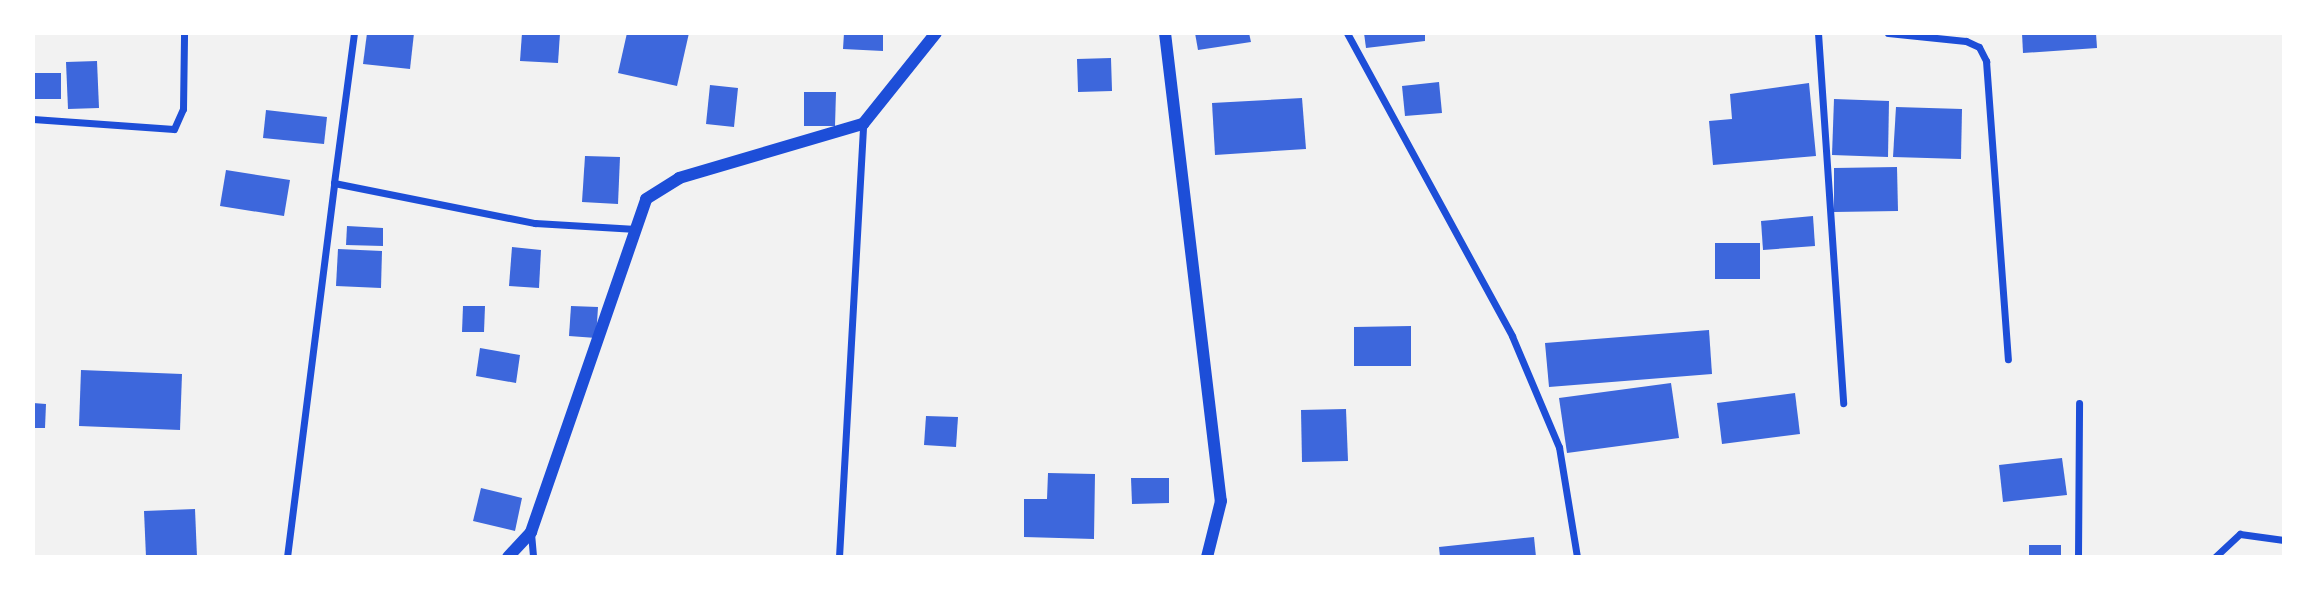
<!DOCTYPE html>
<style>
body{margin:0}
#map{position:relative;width:2317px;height:590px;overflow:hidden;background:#f2f2f2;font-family:Barlow,sans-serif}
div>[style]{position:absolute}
.building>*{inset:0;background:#3d67dc}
.minor>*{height:7px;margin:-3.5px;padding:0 3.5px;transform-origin:3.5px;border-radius:3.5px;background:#1d4ed8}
.tertiary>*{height:12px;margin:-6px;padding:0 6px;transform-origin:6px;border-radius:6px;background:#1d4ed8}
span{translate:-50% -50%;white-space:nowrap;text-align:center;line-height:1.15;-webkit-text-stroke:6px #fff;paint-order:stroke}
.frame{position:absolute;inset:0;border:35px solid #fff;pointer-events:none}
</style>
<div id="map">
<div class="building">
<div style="clip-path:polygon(367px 33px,414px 33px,410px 69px,363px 64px)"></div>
<div style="clip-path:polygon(522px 33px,560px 33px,558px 63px,520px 61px)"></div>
<div style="clip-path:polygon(627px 33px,689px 33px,677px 86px,618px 73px)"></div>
<div style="clip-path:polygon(844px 33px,883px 33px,883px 51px,843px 49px)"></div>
<div style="clip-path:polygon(1195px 33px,1249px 33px,1251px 42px,1198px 50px)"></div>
<div style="clip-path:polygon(1364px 33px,1425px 33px,1425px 41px,1366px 48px)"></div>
<div style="clip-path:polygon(2022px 33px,2096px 33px,2097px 48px,2023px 53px)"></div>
<div style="clip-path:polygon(1111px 58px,1112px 91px,1078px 92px,1077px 59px)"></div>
<div style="clip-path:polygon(97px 61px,99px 108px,68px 109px,66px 62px)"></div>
<div style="clip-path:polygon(33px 73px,61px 73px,61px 99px,33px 99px)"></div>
<div style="clip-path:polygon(1439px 82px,1442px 113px,1405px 116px,1402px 86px)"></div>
<div style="clip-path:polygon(1809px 83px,1816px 156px,1713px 165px,1709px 121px,1732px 119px,1730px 94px)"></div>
<div style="clip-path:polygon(710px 85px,738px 88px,734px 127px,706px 124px)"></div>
<div style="clip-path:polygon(804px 92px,836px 92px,835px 126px,804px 126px)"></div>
<div style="clip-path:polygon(1302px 98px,1306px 149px,1215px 155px,1212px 103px)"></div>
<div style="clip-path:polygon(1834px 99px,1889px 101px,1888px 157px,1832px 155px)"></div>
<div style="clip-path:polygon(1896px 107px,1962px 109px,1961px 159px,1893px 157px)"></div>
<div style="clip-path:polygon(266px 110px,327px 117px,324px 144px,263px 138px)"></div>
<div style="clip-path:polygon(585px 156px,620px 157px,618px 204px,582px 202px)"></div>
<div style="clip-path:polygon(1897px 167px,1898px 211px,1834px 212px,1834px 168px)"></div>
<div style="clip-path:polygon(226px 170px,290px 180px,284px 216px,220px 206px)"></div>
<div style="clip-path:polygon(1813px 216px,1815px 246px,1763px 250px,1761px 221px)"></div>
<div style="clip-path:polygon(347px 226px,383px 228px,383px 246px,346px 245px)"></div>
<div style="clip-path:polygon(1715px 243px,1760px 243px,1760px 279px,1715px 279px)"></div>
<div style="clip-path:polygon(512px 247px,541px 250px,539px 288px,509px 286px)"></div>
<div style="clip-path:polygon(338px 249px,382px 251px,381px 288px,336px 286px)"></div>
<div style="clip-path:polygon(463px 306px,485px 306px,484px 332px,462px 332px)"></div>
<div style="clip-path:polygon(571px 306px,598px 307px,596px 338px,569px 336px)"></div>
<div style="clip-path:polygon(1411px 326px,1411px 366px,1354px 366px,1354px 327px)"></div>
<div style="clip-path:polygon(1709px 330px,1712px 374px,1549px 387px,1545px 343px)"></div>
<div style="clip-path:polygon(480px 348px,520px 355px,516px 383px,476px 376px)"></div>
<div style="clip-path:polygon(81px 370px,182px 374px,180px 430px,79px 426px)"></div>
<div style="clip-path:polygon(1671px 383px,1679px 438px,1567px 453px,1559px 398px)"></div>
<div style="clip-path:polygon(1795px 393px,1800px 434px,1722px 444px,1717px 403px)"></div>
<div style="clip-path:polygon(33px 403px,46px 404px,45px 428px,33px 428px)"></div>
<div style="clip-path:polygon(1346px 409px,1348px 461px,1302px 462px,1301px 410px)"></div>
<div style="clip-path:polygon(926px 416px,958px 417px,956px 447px,924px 445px)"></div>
<div style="clip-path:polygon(2062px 458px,2067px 495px,2003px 502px,1999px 465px)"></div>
<div style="clip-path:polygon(1048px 473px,1095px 474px,1094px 539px,1024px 537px,1024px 499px,1047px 499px)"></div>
<div style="clip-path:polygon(1131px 478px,1169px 478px,1169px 503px,1132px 504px)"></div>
<div style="clip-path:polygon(481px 488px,522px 498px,515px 531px,473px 521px)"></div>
<div style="clip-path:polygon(195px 509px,197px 557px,146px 557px,144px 511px)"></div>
<div style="clip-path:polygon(1534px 537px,1536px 557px,1440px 557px,1439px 547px)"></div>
<div style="clip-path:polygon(2029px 545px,2061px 545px,2061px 557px,2029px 557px)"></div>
</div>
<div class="minor">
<div style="left:354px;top:33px;width:151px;rotate:97.6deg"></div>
<div style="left:334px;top:183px;width:205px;rotate:11.3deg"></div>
<div style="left:535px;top:223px;width:101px;rotate:3.4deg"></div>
<div style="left:1347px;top:33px;width:345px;rotate:61.4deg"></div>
<div style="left:1512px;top:336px;width:121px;rotate:67.1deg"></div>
<div style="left:1559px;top:447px;width:111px;rotate:80.7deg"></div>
<div style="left:1818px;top:33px;width:371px;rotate:86.1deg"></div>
<div style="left:1888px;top:33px;width:78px;rotate:5.9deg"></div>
<div style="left:1966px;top:41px;width:14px;rotate:25deg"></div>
<div style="left:1979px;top:47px;width:16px;rotate:63deg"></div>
<div style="left:1986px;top:61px;width:299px;rotate:85.8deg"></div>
<div style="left:33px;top:119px;width:141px;rotate:4.1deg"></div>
<div style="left:174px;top:129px;width:22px;rotate:-66deg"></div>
<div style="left:183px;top:109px;width:76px;rotate:-89.2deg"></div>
<div style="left:531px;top:533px;width:24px;rotate:85deg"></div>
<div style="left:287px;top:557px;width:377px;rotate:-82.8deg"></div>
<div style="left:839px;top:557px;width:434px;rotate:-86.8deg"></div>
<div style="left:2078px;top:557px;width:154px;rotate:-89.6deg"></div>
<div style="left:2215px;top:557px;width:34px;rotate:-43deg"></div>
<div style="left:2240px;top:534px;width:44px;rotate:7.8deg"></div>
</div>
<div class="tertiary">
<div style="left:1165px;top:33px;width:471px;rotate:83.2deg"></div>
<div style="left:1221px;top:501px;width:58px;rotate:104deg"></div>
<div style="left:508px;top:557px;width:34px;rotate:-47deg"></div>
<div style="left:531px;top:532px;width:352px;rotate:-70.9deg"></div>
<div style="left:646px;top:199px;width:39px;rotate:-32deg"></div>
<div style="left:679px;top:178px;width:192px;rotate:-16.4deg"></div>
<div style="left:863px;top:124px;width:117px;rotate:-51.3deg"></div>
</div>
<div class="frame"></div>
</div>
